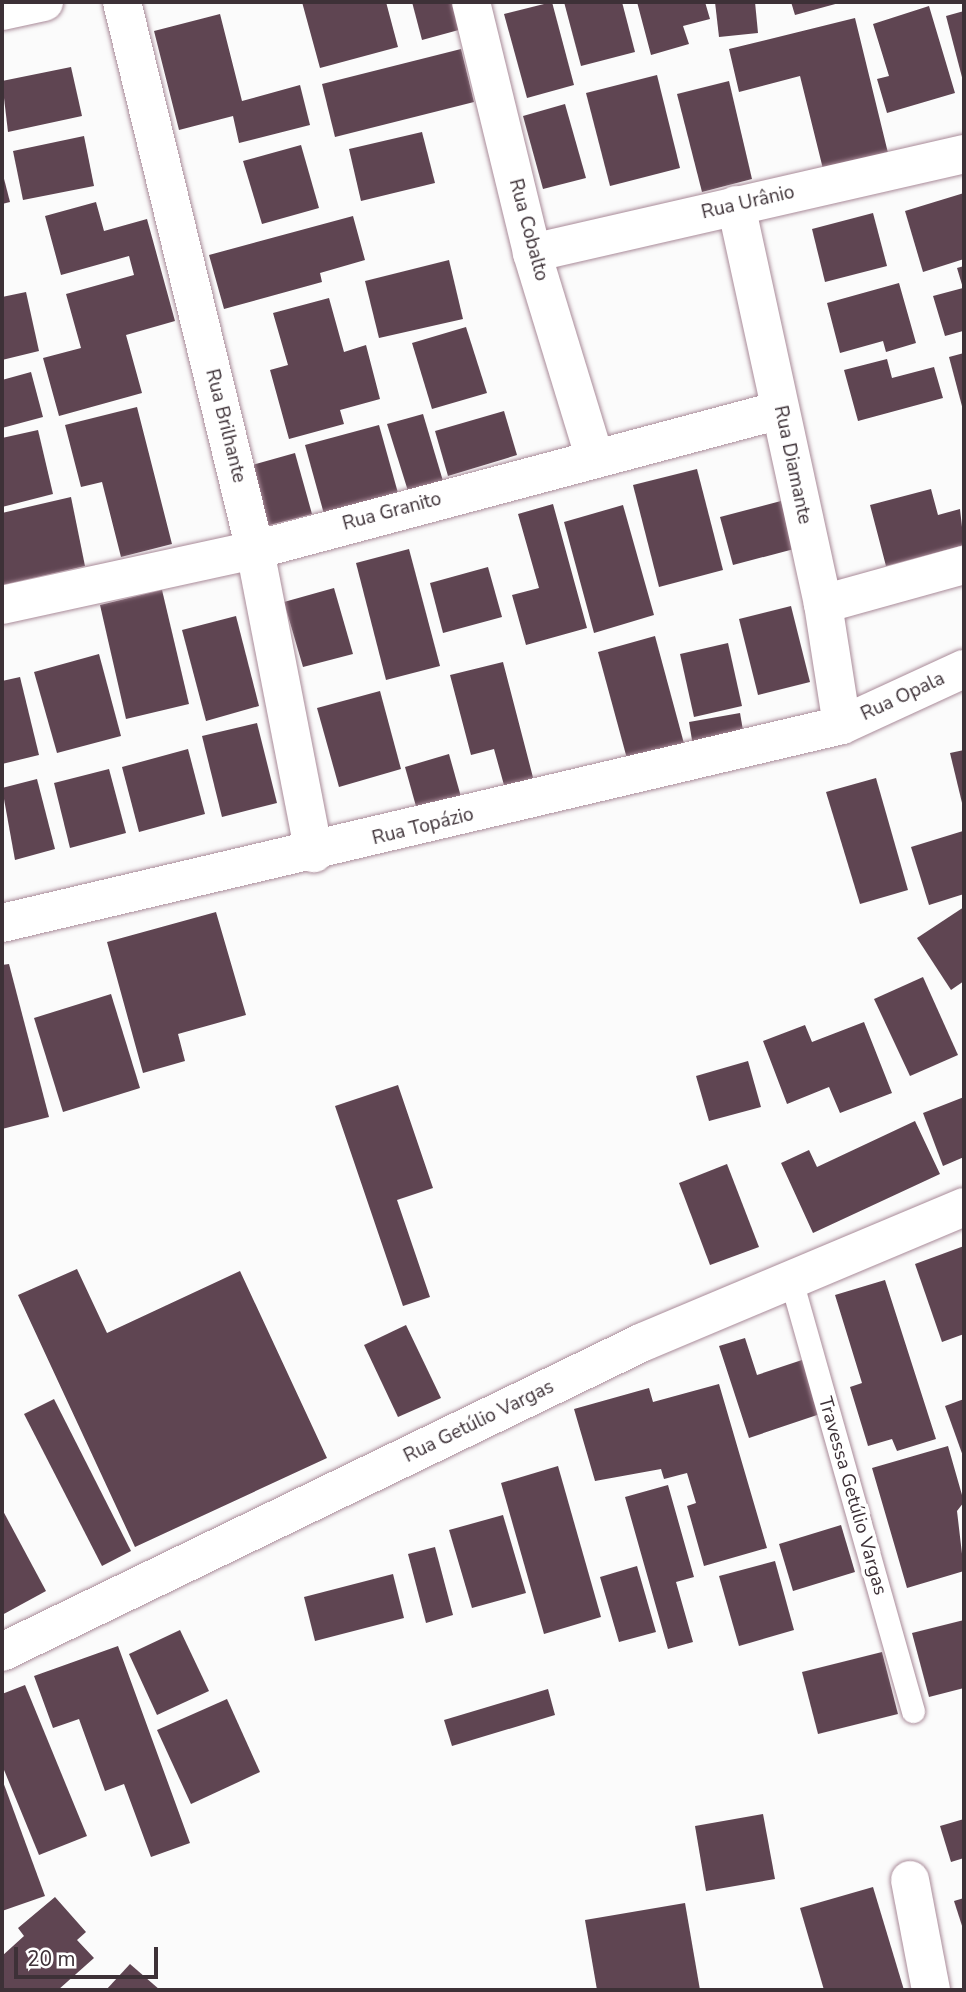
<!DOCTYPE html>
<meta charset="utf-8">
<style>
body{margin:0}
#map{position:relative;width:966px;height:1992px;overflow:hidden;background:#fbfbfb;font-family:"Nunito Sans",sans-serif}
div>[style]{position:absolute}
.building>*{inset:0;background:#5f4552}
.roads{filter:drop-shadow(0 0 2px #a98b99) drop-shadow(0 0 2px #a98b99)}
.lane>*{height:23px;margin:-11.5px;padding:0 11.5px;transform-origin:11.5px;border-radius:11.5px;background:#fff}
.street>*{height:38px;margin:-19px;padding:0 19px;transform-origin:19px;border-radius:19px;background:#fff}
.secondary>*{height:38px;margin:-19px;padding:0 19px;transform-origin:19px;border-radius:19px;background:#fff}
span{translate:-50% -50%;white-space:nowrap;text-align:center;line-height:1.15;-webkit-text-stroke:7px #fff;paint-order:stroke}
.street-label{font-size:19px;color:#3d3137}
.frame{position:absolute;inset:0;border:4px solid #3d3137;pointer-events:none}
.scale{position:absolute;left:14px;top:1947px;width:144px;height:32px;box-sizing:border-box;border:4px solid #3d3137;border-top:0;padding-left:9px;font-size:21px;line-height:24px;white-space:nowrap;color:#3d3137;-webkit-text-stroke:5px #fff;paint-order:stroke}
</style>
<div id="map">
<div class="building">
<div style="clip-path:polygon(302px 2px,386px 2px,398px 47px,320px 68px)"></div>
<div style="clip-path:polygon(412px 2px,459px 2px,466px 28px,422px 40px)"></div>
<div style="clip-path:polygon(552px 2px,574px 85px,527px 98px,504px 14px)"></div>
<div style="clip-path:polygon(564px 2px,622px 2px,635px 52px,581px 66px)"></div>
<div style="clip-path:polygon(637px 2px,705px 2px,710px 19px,683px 26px,689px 44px,651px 55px)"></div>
<div style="clip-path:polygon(715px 2px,755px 2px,758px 33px,719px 37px)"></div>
<div style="clip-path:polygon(791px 2px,839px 2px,839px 3px,795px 15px)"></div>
<div style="clip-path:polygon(929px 6px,955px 93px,887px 113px,877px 79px,889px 76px,873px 24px)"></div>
<div style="clip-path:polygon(964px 11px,964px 81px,963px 81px,946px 16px)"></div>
<div style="clip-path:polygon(220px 14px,242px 101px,300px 85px,310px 125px,239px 143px,233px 116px,179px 130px,154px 31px)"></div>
<div style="clip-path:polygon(855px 18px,889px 157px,824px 173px,800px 76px,739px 92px,729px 49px)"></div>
<div style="clip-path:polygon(461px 49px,474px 102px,335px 137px,322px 84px)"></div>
<div style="clip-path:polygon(71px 67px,82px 116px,8px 132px,2px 81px)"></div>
<div style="clip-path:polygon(657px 75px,680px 168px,610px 186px,586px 93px)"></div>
<div style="clip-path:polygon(729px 81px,752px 179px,702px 192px,677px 94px)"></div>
<div style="clip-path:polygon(565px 104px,586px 178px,543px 189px,523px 116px)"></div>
<div style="clip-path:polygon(422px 132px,435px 183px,361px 201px,349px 149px)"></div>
<div style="clip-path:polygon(84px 136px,94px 186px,23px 200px,13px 151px)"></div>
<div style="clip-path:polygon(301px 145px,319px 208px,262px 224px,243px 161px)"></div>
<div style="clip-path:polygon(2px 171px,10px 202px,2px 204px)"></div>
<div style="clip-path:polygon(964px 193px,964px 259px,923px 272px,905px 211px)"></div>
<div style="clip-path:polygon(96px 202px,104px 231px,147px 219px,175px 321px,126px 335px,142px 393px,59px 416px,43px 358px,81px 348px,66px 294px,134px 275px,129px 256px,61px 275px,45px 216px)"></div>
<div style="clip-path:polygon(873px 213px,887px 266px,825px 282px,812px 229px)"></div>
<div style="clip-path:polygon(353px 216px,365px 260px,320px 273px,322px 282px,224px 309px,209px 255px)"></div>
<div style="clip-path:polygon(449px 260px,463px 319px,379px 338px,365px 281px)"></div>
<div style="clip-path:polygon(964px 266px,963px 331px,945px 336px,933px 296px,963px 288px,957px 268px)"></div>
<div style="clip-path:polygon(899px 283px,916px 343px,886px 352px,883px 341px,840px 353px,827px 303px)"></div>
<div style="clip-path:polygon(26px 292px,39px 351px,2px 360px,2px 297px)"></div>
<div style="clip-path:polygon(329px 298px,344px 352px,366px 345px,380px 399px,340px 410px,344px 424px,289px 439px,270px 370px,288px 365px,273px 313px)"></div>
<div style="clip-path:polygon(466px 327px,487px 393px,432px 409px,412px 343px)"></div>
<div style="clip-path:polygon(964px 353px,964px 410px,963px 410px,949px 357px)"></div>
<div style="clip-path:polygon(887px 359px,892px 378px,934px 367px,943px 398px,858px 421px,844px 370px)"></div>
<div style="clip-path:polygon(31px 372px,43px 417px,2px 428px,2px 380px)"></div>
<div style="clip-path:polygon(137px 407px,172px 544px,121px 557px,102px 482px,81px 487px,65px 425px)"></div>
<div style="clip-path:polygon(504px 411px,517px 455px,448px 476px,435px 431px)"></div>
<div style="clip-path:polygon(423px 414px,443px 481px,408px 491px,387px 424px)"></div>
<div style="clip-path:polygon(379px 425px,398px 493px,324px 514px,305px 445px)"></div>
<div style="clip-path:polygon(38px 430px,53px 494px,2px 507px,2px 438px)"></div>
<div style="clip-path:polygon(295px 453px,312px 514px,266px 526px,249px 466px)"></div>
<div style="clip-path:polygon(697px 469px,723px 570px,659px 587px,633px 485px)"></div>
<div style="clip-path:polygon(931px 489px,938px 515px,960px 509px,964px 545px,886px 566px,870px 505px)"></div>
<div style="clip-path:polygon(71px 497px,85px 566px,2px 585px,2px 513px)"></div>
<div style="clip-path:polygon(781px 501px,794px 549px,733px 565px,720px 517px)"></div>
<div style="clip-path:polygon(553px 504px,587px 628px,526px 645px,512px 595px,539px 588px,518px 514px)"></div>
<div style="clip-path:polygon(623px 505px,654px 615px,594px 633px,564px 522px)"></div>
<div style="clip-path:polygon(409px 549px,440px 666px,386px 680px,356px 563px)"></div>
<div style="clip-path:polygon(488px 567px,502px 617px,443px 633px,430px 583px)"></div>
<div style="clip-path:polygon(334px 588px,353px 654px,303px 667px,284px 602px)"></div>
<div style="clip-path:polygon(162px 590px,189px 704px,126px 719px,100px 605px)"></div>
<div style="clip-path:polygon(791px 606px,810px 682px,758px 695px,739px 619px)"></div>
<div style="clip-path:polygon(236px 616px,259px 706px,206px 721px,182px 630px)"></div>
<div style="clip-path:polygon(655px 636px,686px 751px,629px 766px,598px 652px)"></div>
<div style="clip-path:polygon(728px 643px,742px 706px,694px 717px,680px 654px)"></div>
<div style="clip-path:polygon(99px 654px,121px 736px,57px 753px,34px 672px)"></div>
<div style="clip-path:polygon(503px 662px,536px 789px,507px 796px,494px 749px,471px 755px,450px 675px)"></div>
<div style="clip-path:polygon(20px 677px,39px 755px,2px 764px,2px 681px)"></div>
<div style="clip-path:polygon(380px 691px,401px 769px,339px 787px,317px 708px)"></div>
<div style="clip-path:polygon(740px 713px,745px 742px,694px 752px,689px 722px)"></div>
<div style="clip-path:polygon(257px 723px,277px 803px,222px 817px,202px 736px)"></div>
<div style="clip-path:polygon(188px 749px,205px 814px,139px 832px,122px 767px)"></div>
<div style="clip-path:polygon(964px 750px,964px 806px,963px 807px,950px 753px)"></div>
<div style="clip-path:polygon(449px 754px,463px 804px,419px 817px,405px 767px)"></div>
<div style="clip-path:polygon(109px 769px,126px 833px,70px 848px,54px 783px)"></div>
<div style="clip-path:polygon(876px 778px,908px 890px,860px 904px,826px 792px)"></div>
<div style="clip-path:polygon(37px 779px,55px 849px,15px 860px,2px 788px)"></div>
<div style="clip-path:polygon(963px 831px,964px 894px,929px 905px,911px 847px)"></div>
<div style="clip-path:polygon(964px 907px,964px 981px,951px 990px,917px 938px)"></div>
<div style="clip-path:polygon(216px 912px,246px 1015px,178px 1034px,185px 1061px,143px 1073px,107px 942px)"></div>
<div style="clip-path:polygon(9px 964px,49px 1117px,2px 1129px,2px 965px)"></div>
<div style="clip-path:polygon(923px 977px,958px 1055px,910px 1076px,874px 999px)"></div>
<div style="clip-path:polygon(111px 994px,140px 1088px,63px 1112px,34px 1018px)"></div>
<div style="clip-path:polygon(864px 1022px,892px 1093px,840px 1113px,829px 1087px,787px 1104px,763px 1041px,805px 1025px,812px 1042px)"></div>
<div style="clip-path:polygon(748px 1061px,761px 1107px,709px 1121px,696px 1076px)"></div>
<div style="clip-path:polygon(398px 1085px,433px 1188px,397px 1200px,430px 1297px,403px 1306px,335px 1106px)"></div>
<div style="clip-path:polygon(964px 1097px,964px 1157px,943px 1166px,923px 1113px)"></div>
<div style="clip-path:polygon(915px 1121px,940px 1174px,813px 1233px,781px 1163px,809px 1150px,817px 1167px)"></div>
<div style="clip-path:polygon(727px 1164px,759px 1247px,710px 1265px,679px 1183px)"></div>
<div style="clip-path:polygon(964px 1246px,964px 1334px,942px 1342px,915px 1264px)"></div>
<div style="clip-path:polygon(77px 1269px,107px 1333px,240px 1271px,327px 1458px,135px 1547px,18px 1295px)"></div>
<div style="clip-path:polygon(885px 1280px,936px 1439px,897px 1451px,892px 1439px,868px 1446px,850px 1387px,862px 1383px,835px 1295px)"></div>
<div style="clip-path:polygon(406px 1325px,441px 1398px,398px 1417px,364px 1345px)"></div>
<div style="clip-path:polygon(745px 1338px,757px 1375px,805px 1359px,823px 1413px,749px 1438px,719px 1346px)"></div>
<div style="clip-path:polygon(719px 1384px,767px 1548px,704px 1566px,687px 1506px,696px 1503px,687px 1473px,664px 1479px,661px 1469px,595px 1481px,574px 1409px,649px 1388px,653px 1402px)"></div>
<div style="clip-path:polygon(54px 1399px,131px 1551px,102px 1566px,24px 1414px)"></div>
<div style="clip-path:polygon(964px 1399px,964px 1459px,945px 1406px)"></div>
<div style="clip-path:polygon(948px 1446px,964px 1502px,957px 1511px,964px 1571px,907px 1588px,872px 1468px)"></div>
<div style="clip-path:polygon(558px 1466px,601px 1617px,544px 1634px,501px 1483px)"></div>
<div style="clip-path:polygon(668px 1485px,694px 1577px,676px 1582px,693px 1642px,668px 1649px,625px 1497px)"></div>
<div style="clip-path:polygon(2px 1509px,46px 1591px,2px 1615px)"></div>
<div style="clip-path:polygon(503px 1515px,526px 1593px,472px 1608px,449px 1530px)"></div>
<div style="clip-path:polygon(841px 1525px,855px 1572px,793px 1591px,779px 1544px)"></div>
<div style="clip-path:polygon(435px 1547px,453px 1615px,426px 1623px,408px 1554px)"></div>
<div style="clip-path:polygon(775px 1561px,794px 1630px,739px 1646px,719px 1576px)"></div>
<div style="clip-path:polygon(637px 1566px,656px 1632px,619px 1642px,600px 1577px)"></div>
<div style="clip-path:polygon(393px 1574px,404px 1618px,315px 1641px,304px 1597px)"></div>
<div style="clip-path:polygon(964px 1620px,964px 1688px,929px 1697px,912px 1633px)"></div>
<div style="clip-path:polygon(180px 1630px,209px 1691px,157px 1715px,129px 1654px)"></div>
<div style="clip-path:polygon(118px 1646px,190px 1843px,151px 1857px,124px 1784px,105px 1791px,79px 1719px,53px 1728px,34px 1676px)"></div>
<div style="clip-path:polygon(882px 1652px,898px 1714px,818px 1734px,802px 1672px)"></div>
<div style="clip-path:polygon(25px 1685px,87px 1836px,39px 1855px,2px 1765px,2px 1694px)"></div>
<div style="clip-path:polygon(548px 1689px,555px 1715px,452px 1746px,444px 1720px)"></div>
<div style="clip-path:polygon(227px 1699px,260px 1772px,191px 1804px,157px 1730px)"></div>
<div style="clip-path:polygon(2px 1779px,45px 1896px,2px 1911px)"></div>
<div style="clip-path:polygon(763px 1814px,775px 1879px,706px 1891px,695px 1826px)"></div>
<div style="clip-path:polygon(964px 1819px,964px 1858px,951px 1862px,940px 1826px)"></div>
<div style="clip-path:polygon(873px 1887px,904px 1990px,824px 1990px,800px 1908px)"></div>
<div style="clip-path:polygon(55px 1897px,86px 1932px,77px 1940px,94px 1958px,58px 1990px,2px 1990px,2px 1956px,24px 1936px,18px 1928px)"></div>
<div style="clip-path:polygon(964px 1898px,964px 1932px,954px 1901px)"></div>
<div style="clip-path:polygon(685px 1903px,700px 1990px,597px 1990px,585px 1920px)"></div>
<div style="clip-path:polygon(130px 1964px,160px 1990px,106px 1990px)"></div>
</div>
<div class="roads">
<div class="lane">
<div style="left:791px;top:1280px;width:448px;rotate:74.2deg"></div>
</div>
<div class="street">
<div style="left:122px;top:2px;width:564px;rotate:76.36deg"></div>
<div style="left:255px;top:550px;width:309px;rotate:79deg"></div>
<div style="left:471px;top:2px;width:258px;rotate:76.3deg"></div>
<div style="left:532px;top:253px;width:212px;rotate:73deg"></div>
<div style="left:736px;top:205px;width:408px;rotate:77.7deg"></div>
<div style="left:823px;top:604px;width:122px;rotate:81.1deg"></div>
<div style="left:532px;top:253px;width:443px;rotate:-12.9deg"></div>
<div style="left:823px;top:604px;width:146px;rotate:-15.5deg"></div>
<div style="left:2px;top:605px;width:259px;rotate:-12.3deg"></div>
<div style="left:255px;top:550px;width:543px;rotate:-14.93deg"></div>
<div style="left:2px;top:923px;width:863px;rotate:-13.26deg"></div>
<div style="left:842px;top:725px;width:134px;rotate:-24.7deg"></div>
<div style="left:2px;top:1652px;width:712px;rotate:-25.81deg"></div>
<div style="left:643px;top:1342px;width:348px;rotate:-22.8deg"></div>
<div style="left:910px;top:1880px;width:112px;rotate:79.2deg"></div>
</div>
<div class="secondary">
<div style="left:2px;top:11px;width:43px;rotate:-12.1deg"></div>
</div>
</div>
<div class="street-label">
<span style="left:748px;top:203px;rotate:-13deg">Rua Urânio</span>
<span style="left:528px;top:230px;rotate:75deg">Rua Cobalto</span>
<span style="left:225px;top:426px;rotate:76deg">Rua Brilhante</span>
<span style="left:792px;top:465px;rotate:78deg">Rua Diamante</span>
<span style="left:392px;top:512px;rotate:-15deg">Rua Granito</span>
<span style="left:903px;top:697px;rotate:-25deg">Rua Opala</span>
<span style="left:423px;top:827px;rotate:-14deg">Rua Topázio</span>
<span style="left:479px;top:1422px;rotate:-26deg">Rua Getúlio Vargas</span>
<span style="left:852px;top:1496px;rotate:74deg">Travessa Getúlio Vargas</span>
</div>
<div class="frame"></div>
<div class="scale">20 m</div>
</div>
